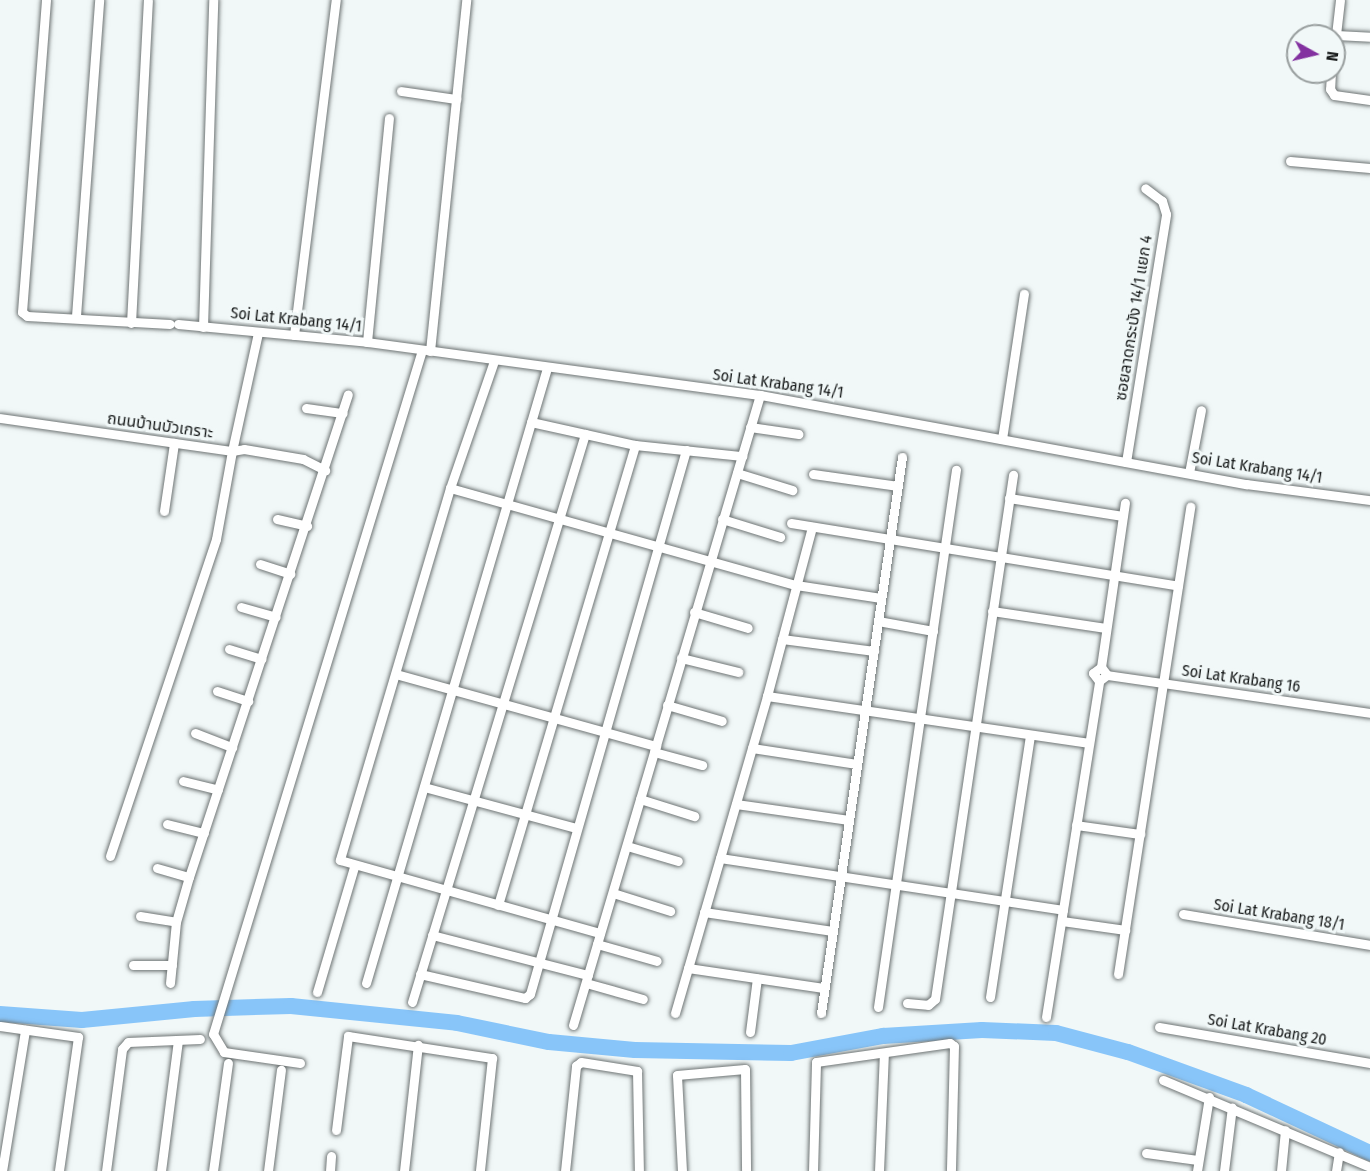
<!DOCTYPE html>
<meta charset="utf-8">
<style>
body{margin:0}
#map{position:relative;width:1370px;height:1171px;overflow:hidden;background:#f1f8f8;font-family:"Fira Sans Condensed","Noto Sans Thai",sans-serif}
div>[style]{position:absolute}
.river>*{height:16px;margin:-8px;padding:0 8px;transform-origin:8px;border-radius:8px;background:#88c5f9}
.roads{filter:drop-shadow(0 0 2px #6e7474) drop-shadow(0 0 2px #6e7474)}
.street>*{height:9px;margin:-4.5px;padding:0 4.5px;transform-origin:4.5px;border-radius:4.5px;background:#fff}
span{translate:-50% -50%;white-space:nowrap;text-align:center;line-height:1.15;-webkit-text-stroke:6px #f1f8f8;paint-order:stroke}
.street-label{font-size:16px;color:#161919}
.north{position:absolute;left:1286px;top:24px;width:60px;height:60px;box-sizing:border-box;background:#f1f8f8;border:2px solid #999f9f;border-radius:50%;rotate:98deg;font-size:16px;font-weight:700;line-height:24px;text-align:center;color:#161919}
.north::after{content:'';display:block;margin:auto;width:21px;height:27px;background:#8331a0;clip-path:polygon(50% 0,100% 100%,50% 72%,0 100%)}
</style>
<div id="map">
<div class="river">
<div style="left:0;top:1014px;width:82px;rotate:4.2deg"></div>
<div style="left:82px;top:1020px;width:113px;rotate:-5.6deg"></div>
<div style="left:194px;top:1009px;width:97px;rotate:-1.8deg"></div>
<div style="left:291px;top:1006px;width:167px;rotate:5.8deg"></div>
<div style="left:457px;top:1023px;width:94px;rotate:11.7deg"></div>
<div style="left:549px;top:1042px;width:86px;rotate:5.3deg"></div>
<div style="left:635px;top:1050px;width:156px;rotate:1.1deg"></div>
<div style="left:791px;top:1053px;width:94px;rotate:-10.5deg"></div>
<div style="left:883px;top:1036px;width:99px;rotate:-3.5deg"></div>
<div style="left:982px;top:1030px;width:74px;rotate:2.3deg"></div>
<div style="left:1056px;top:1033px;width:74px;rotate:14.8deg"></div>
<div style="left:1128px;top:1052px;width:126px;rotate:20deg"></div>
<div style="left:1246px;top:1095px;width:137px;rotate:25.1deg"></div>
</div>
<div class="roads">
<div class="street">
<div style="left:46px;top:0;width:313px;rotate:94.4deg"></div>
<div style="left:22px;top:312px;width:6px;rotate:39deg"></div>
<div style="left:27px;top:316px;width:143px;rotate:3.2deg"></div>
<div style="left:1336px;top:35px;width:34px;rotate:3deg"></div>
<div style="left:1334px;top:52px;width:52px;rotate:-83.4deg"></div>
<div style="left:1331px;top:72px;width:17px;rotate:93deg"></div>
<div style="left:1330px;top:89px;width:7px;rotate:56deg"></div>
<div style="left:1334px;top:95px;width:36px;rotate:8deg"></div>
<div style="left:401px;top:91px;width:56px;rotate:8.3deg"></div>
<div style="left:1290px;top:161px;width:80px;rotate:5deg"></div>
<div style="left:76px;top:316px;width:317px;rotate:-85.8deg"></div>
<div style="left:131px;top:323px;width:323px;rotate:-87deg"></div>
<div style="left:178px;top:324px;width:190px;rotate:5.4deg"></div>
<div style="left:367px;top:342px;width:397px;rotate:7.7deg"></div>
<div style="left:760px;top:395px;width:494px;rotate:10.4deg"></div>
<div style="left:1246px;top:484px;width:125px;rotate:7.4deg"></div>
<div style="left:203px;top:327px;width:327px;rotate:-88.2deg"></div>
<div style="left:294px;top:335px;width:338px;rotate:-82.9deg"></div>
<div style="left:367px;top:342px;width:225px;rotate:-84.4deg"></div>
<div style="left:430px;top:351px;width:353px;rotate:-84.1deg"></div>
<div style="left:494px;top:361px;width:134px;rotate:109.1deg"></div>
<div style="left:450px;top:488px;width:388px;rotate:106.5deg"></div>
<div style="left:340px;top:860px;width:270px;rotate:15.7deg"></div>
<div style="left:306px;top:408px;width:37px;rotate:8deg"></div>
<div style="left:0;top:418px;width:234px;rotate:8.1deg"></div>
<div style="left:232px;top:451px;width:121px;rotate:-77.6deg"></div>
<div style="left:531px;top:422px;width:107px;rotate:12.5deg"></div>
<div style="left:635px;top:445px;width:108px;rotate:5.9deg"></div>
<div style="left:750px;top:427px;width:49px;rotate:8.3deg"></div>
<div style="left:1002px;top:439px;width:147px;rotate:-81.4deg"></div>
<div style="left:1126px;top:462px;width:251px;rotate:-80.8deg"></div>
<div style="left:1166px;top:214px;width:14px;rotate:-107deg"></div>
<div style="left:1162px;top:201px;width:21px;rotate:-143deg"></div>
<div style="left:737px;top:473px;width:58px;rotate:17.2deg"></div>
<div style="left:1189px;top:473px;width:64px;rotate:-79.2deg"></div>
<div style="left:813px;top:474px;width:86px;rotate:8deg"></div>
<div style="left:450px;top:488px;width:359px;rotate:15.7deg"></div>
<div style="left:796px;top:585px;width:86px;rotate:8.7deg"></div>
<div style="left:1009px;top:498px;width:115px;rotate:9deg"></div>
<div style="left:164px;top:511px;width:69px;rotate:-81.6deg"></div>
<div style="left:277px;top:519px;width:31px;rotate:13deg"></div>
<div style="left:722px;top:519px;width:61px;rotate:17.2deg"></div>
<div style="left:791px;top:523px;width:392px;rotate:9.2deg"></div>
<div style="left:260px;top:564px;width:32px;rotate:18deg"></div>
<div style="left:241px;top:607px;width:36px;rotate:16deg"></div>
<div style="left:992px;top:611px;width:115px;rotate:8.5deg"></div>
<div style="left:694px;top:612px;width:56px;rotate:16.5deg"></div>
<div style="left:878px;top:621px;width:56px;rotate:10.3deg"></div>
<div style="left:782px;top:639px;width:93px;rotate:7.4deg"></div>
<div style="left:229px;top:649px;width:34px;rotate:17deg"></div>
<div style="left:681px;top:658px;width:59px;rotate:13.8deg"></div>
<div style="left:1101px;top:667px;width:10px;rotate:53deg"></div>
<div style="left:1107px;top:675px;width:10px;rotate:143deg"></div>
<div style="left:1099px;top:681px;width:10px;rotate:-127deg"></div>
<div style="left:1093px;top:673px;width:10px;rotate:-37deg"></div>
<div style="left:1101px;top:667px;width:166px;rotate:-81.7deg"></div>
<div style="left:396px;top:674px;width:270px;rotate:15.5deg"></div>
<div style="left:1107px;top:675px;width:266px;rotate:8.2deg"></div>
<div style="left:217px;top:691px;width:33px;rotate:18deg"></div>
<div style="left:767px;top:696px;width:324px;rotate:8.3deg"></div>
<div style="left:667px;top:705px;width:57px;rotate:16.2deg"></div>
<div style="left:195px;top:733px;width:40px;rotate:21deg"></div>
<div style="left:752px;top:748px;width:106px;rotate:8.7deg"></div>
<div style="left:654px;top:752px;width:50px;rotate:15.2deg"></div>
<div style="left:183px;top:781px;width:36px;rotate:14deg"></div>
<div style="left:424px;top:787px;width:157px;rotate:15.1deg"></div>
<div style="left:640px;top:799px;width:57px;rotate:17.5deg"></div>
<div style="left:736px;top:804px;width:114px;rotate:8.1deg"></div>
<div style="left:167px;top:824px;width:38px;rotate:14deg"></div>
<div style="left:1076px;top:825px;width:65px;rotate:8deg"></div>
<div style="left:627px;top:846px;width:53px;rotate:16.4deg"></div>
<div style="left:110px;top:856px;width:334px;rotate:-71.5deg"></div>
<div style="left:216px;top:539px;width:89px;rotate:-79.7deg"></div>
<div style="left:232px;top:451px;width:12px;rotate:-9deg"></div>
<div style="left:244px;top:449px;width:60px;rotate:9.6deg"></div>
<div style="left:303px;top:459px;width:25px;rotate:27deg"></div>
<div style="left:720px;top:858px;width:347px;rotate:8.6deg"></div>
<div style="left:157px;top:868px;width:33px;rotate:16deg"></div>
<div style="left:613px;top:893px;width:60px;rotate:17.5deg"></div>
<div style="left:498px;top:905px;width:480px;rotate:-73.4deg"></div>
<div style="left:704px;top:912px;width:130px;rotate:8.4deg"></div>
<div style="left:1183px;top:914px;width:190px;rotate:9.4deg"></div>
<div style="left:140px;top:916px;width:36px;rotate:9deg"></div>
<div style="left:1062px;top:921px;width:64px;rotate:8.1deg"></div>
<div style="left:432px;top:935px;width:161px;rotate:14.4deg"></div>
<div style="left:597px;top:944px;width:62px;rotate:15.8deg"></div>
<div style="left:133px;top:965px;width:39px"></div>
<div style="left:688px;top:968px;width:137px;rotate:8.4deg"></div>
<div style="left:420px;top:974px;width:108px;rotate:12.9deg"></div>
<div style="left:525px;top:998px;width:6px;rotate:-39deg"></div>
<div style="left:530px;top:994px;width:566px;rotate:-74deg"></div>
<div style="left:1118px;top:974px;width:473px;rotate:-81.2deg"></div>
<div style="left:170px;top:983px;width:61px;rotate:-84.4deg"></div>
<div style="left:176px;top:922px;width:47px;rotate:-73.9deg"></div>
<div style="left:189px;top:877px;width:508px;rotate:-71.78deg"></div>
<div style="left:366px;top:983px;width:641px;rotate:-73.6deg"></div>
<div style="left:586px;top:983px;width:59px;rotate:15.7deg"></div>
<div style="left:317px;top:992px;width:130px;rotate:-73.5deg"></div>
<div style="left:990px;top:997px;width:265px;rotate:-81.3deg"></div>
<div style="left:412px;top:1002px;width:594px;rotate:-73.06deg"></div>
<div style="left:907px;top:1003px;width:21px;rotate:5deg"></div>
<div style="left:928px;top:1005px;width:9px;rotate:-41deg"></div>
<div style="left:935px;top:999px;width:530px;rotate:-81.53deg"></div>
<div style="left:878px;top:1007px;width:543px;rotate:-81.74deg"></div>
<div style="left:675px;top:1013px;width:330px;rotate:-73.8deg"></div>
<div style="left:767px;top:696px;width:175px;rotate:-75.1deg"></div>
<div style="left:821px;top:1013px;width:562px;rotate:-81.71deg"></div>
<div style="left:1046px;top:1017px;width:340px;rotate:-81deg"></div>
<div style="left:573px;top:1025px;width:657px;rotate:-73.47deg"></div>
<div style="left:0;top:1026px;width:79px;rotate:8deg"></div>
<div style="left:78px;top:1037px;width:135px;rotate:98.1deg"></div>
<div style="left:1159px;top:1027px;width:214px;rotate:9.7deg"></div>
<div style="left:750px;top:1032px;width:54px;rotate:-82.6deg"></div>
<div style="left:300px;top:1063px;width:77px;rotate:-171.8deg"></div>
<div style="left:224px;top:1052px;width:21px;rotate:-121deg"></div>
<div style="left:213px;top:1034px;width:715px;rotate:-73.01deg"></div>
<div style="left:1163px;top:1080px;width:225px;rotate:22.8deg"></div>
<div style="left:336px;top:1130px;width:95px;rotate:-82.7deg"></div>
<div style="left:348px;top:1036px;width:146px;rotate:8.7deg"></div>
<div style="left:492px;top:1058px;width:114px;rotate:96.1deg"></div>
<div style="left:1146px;top:1153px;width:52px;rotate:7.7deg"></div>
<div style="left:2px;top:1171px;width:143px;rotate:-80.7deg"></div>
<div style="left:106px;top:1171px;width:123px;rotate:-82.5deg"></div>
<div style="left:122px;top:1049px;width:9px;rotate:-49deg"></div>
<div style="left:128px;top:1042px;width:72px;rotate:-2.4deg"></div>
<div style="left:161px;top:1171px;width:132px;rotate:-82.6deg"></div>
<div style="left:213px;top:1171px;width:109px;rotate:-82.1deg"></div>
<div style="left:268px;top:1171px;width:102px;rotate:-82.7deg"></div>
<div style="left:330px;top:1171px;width:15px;rotate:-86deg"></div>
<div style="left:404px;top:1171px;width:127px;rotate:-83.7deg"></div>
<div style="left:565px;top:1171px;width:106px;rotate:-84deg"></div>
<div style="left:576px;top:1066px;width:6px;rotate:-39deg"></div>
<div style="left:581px;top:1062px;width:57px;rotate:9.1deg"></div>
<div style="left:637px;top:1071px;width:100px;rotate:88.9deg"></div>
<div style="left:682px;top:1171px;width:96px;rotate:-93deg"></div>
<div style="left:677px;top:1075px;width:68px;rotate:-5deg"></div>
<div style="left:745px;top:1069px;width:102px;rotate:89.4deg"></div>
<div style="left:813px;top:1171px;width:109px;rotate:-88.4deg"></div>
<div style="left:816px;top:1062px;width:135px;rotate:-8.1deg"></div>
<div style="left:950px;top:1043px;width:5px;rotate:37deg"></div>
<div style="left:954px;top:1046px;width:125px;rotate:91.4deg"></div>
<div style="left:879px;top:1171px;width:118px;rotate:-87.6deg"></div>
<div style="left:1197px;top:1171px;width:75px;rotate:-80.8deg"></div>
<div style="left:1224px;top:1171px;width:64px;rotate:-82.9deg"></div>
<div style="left:1281px;top:1171px;width:41px;rotate:-84.4deg"></div>
<div style="left:1336px;top:1171px;width:19px;rotate:-81deg"></div>
</div>
</div>
<div class="street-label">
<span style="left:1134px;top:318px;rotate:-81deg">ซอยลาดกระบัง 14/1 แยก 4</span>
<span style="left:296px;top:320px;rotate:6deg">Soi Lat Krabang 14/1</span>
<span style="left:778px;top:384px;rotate:8deg">Soi Lat Krabang 14/1</span>
<span style="left:160px;top:426px;rotate:8deg">ถนนบ้านบัวเกราะ</span>
<span style="left:1257px;top:468px;rotate:9deg">Soi Lat Krabang 14/1</span>
<span style="left:1241px;top:679px;rotate:8deg">Soi Lat Krabang 16</span>
<span style="left:1279px;top:915px;rotate:9deg">Soi Lat Krabang 18/1</span>
<span style="left:1267px;top:1030px;rotate:10deg">Soi Lat Krabang 20</span>
</div>
<div class="north">N</div>
</div>
